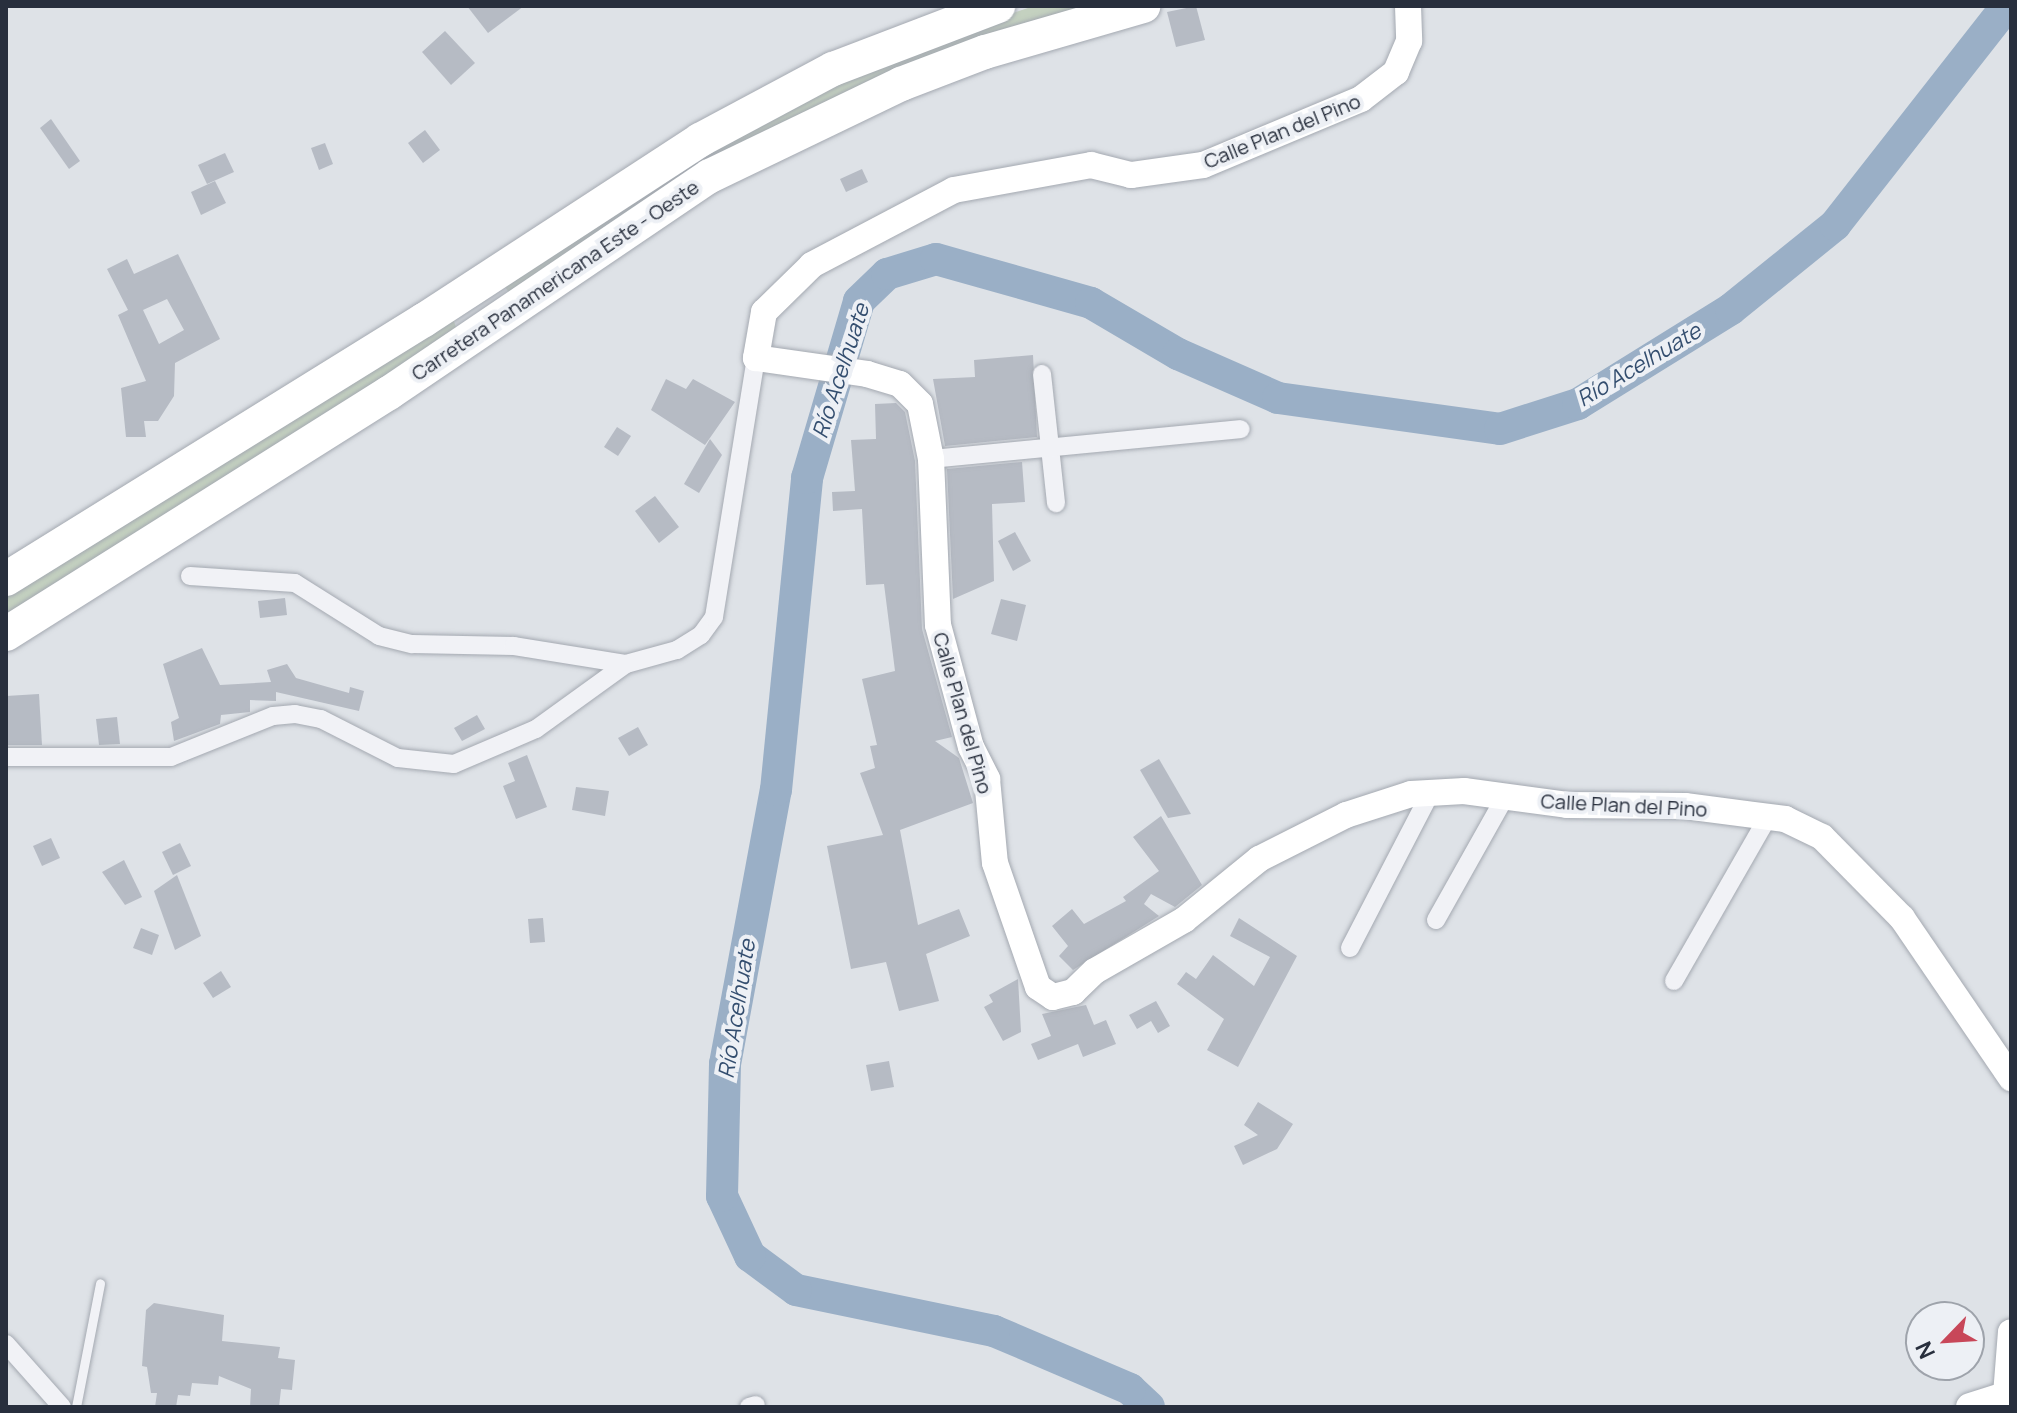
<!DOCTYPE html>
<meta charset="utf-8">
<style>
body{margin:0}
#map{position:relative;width:2017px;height:1413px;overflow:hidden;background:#dee2e7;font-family:Manrope,sans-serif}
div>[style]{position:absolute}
.green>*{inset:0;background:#c4d1c0}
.river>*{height:32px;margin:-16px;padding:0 16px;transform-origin:16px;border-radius:16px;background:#9aafc6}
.building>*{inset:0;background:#b6bbc4}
.roads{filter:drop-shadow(0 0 2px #a4a9b1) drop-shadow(0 0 2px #a4a9b1)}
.lane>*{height:9px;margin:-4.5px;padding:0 4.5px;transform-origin:4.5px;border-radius:4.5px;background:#f1f2f6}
.street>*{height:18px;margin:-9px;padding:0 9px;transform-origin:9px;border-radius:9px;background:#f1f2f6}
.secondary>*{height:26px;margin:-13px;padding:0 13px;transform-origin:13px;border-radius:13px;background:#fff}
.primary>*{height:28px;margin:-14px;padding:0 14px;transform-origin:14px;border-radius:14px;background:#fff}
.highway>*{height:34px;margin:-17px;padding:0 17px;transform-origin:17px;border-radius:17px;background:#fff}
span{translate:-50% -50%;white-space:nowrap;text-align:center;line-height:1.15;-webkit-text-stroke:8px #edf0f5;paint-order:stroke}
.street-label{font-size:20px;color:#282f3d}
.water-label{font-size:22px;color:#344e6f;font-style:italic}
.frame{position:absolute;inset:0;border:8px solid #282f3d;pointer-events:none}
.north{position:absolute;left:1905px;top:1301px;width:80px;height:80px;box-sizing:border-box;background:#edf0f5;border:2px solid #9ea3ab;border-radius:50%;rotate:245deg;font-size:22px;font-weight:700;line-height:32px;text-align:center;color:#282f3d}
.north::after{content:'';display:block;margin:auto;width:28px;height:36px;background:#c84759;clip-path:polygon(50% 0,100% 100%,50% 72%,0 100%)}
</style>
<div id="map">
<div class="green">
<div style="clip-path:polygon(1034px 6px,1106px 6px,999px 39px,511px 295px,505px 287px,668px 167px,936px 38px)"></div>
<div style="clip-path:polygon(453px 318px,458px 334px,6px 619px,6px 588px)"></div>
</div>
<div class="river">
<div style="left:1149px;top:1407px;width:26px;rotate:-137deg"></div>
<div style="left:1130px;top:1389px;width:148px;rotate:-156.9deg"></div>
<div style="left:994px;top:1331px;width:202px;rotate:-168.3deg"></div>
<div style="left:796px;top:1290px;width:57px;rotate:-143.5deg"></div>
<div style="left:750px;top:1256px;width:66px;rotate:-115deg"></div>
<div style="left:722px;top:1196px;width:132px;rotate:-88.7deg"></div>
<div style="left:725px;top:1064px;width:279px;rotate:-79.5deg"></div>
<div style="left:776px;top:790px;width:314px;rotate:-84.3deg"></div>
<div style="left:807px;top:478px;width:184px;rotate:-73.6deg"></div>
<div style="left:859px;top:301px;width:39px;rotate:-44deg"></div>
<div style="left:887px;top:274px;width:51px;rotate:-17deg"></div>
<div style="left:936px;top:259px;width:161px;rotate:15.8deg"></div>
<div style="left:1091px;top:303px;width:101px;rotate:30.4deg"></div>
<div style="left:1178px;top:354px;width:109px;rotate:23.7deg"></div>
<div style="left:1278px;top:398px;width:224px;rotate:7.9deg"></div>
<div style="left:1500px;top:429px;width:82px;rotate:-17.8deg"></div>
<div style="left:1578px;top:404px;width:180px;rotate:-31.8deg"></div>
<div style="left:1731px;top:309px;width:134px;rotate:-38.9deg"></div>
<div style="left:1835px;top:225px;width:278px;rotate:-51.9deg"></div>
</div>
<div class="building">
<div style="clip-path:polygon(467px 6px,524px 6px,488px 33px)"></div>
<div style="clip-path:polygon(1196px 6px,1205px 40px,1176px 47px,1167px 12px)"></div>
<div style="clip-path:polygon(445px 31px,475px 63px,451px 85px,422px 52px)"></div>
<div style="clip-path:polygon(51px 119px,80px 161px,69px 169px,40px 128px)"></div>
<div style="clip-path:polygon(425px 130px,440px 150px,423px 163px,408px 143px)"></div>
<div style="clip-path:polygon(325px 143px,333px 164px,319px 170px,311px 148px)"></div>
<div style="clip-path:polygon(225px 153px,234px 172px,207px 184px,198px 165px)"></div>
<div style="clip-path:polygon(862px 169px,868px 182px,846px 192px,840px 179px)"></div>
<div style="clip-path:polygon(215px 181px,226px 203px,201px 215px,191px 192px)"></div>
<div style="clip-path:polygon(evenodd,178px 254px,220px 339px,175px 363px,174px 396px,158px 421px,144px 421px,146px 437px,126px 437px,121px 388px,146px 381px,118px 315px,128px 310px,107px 269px,127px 259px,134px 274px,178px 254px,167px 299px,184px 330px,159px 344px,143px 310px,167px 299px)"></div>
<div style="clip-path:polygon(1033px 355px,1037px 437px,945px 446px,933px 379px,975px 377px,974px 360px)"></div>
<div style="clip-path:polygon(666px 379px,686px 389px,693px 379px,735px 402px,705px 445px,651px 410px)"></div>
<div style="clip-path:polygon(896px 403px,905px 412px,915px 461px,922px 629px,952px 737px,935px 741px,959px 758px,973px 803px,900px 830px,918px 925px,959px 909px,970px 936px,926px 954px,939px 1001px,899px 1011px,886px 962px,851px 969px,827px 846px,883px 835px,860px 773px,875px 768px,870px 746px,877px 745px,862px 679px,895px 671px,884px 584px,866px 585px,862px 509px,833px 511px,832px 492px,855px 491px,851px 440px,876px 439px,875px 404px)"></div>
<div style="clip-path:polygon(617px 427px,631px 436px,618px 456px,604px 447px)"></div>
<div style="clip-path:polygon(710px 439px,722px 455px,699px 493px,684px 484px)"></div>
<div style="clip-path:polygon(1022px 462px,1025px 502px,992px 504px,994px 581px,953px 599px,947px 469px)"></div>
<div style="clip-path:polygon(655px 496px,679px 527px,659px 543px,635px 511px)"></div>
<div style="clip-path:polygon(1015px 532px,1031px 561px,1013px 571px,998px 541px)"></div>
<div style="clip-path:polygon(285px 598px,287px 615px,260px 618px,258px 601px)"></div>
<div style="clip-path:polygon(1001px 599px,1026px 605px,1017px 641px,991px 634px)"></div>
<div style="clip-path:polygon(202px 648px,220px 685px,271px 682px,267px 670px,287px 664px,296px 678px,349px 693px,350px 687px,364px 691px,359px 711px,276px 692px,276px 701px,250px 700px,250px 712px,221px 715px,220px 724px,174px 741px,171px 722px,179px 718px,163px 664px)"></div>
<div style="clip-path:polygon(39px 694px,42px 745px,6px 745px,6px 696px)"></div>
<div style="clip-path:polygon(477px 715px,485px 729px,462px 741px,454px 728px)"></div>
<div style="clip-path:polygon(117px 717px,120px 744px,99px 745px,96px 719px)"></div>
<div style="clip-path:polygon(638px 727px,648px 745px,629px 756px,618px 738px)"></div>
<div style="clip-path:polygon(527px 755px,547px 807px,516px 819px,503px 786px,515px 781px,508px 763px)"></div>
<div style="clip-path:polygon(1159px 759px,1191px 814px,1168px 818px,1140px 770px)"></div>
<div style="clip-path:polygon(576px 787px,609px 791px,605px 816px,572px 810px)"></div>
<div style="clip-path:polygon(1161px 816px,1202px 885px,1175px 907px,1151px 894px,1144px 904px,1159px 916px,1073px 970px,1059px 956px,1068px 946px,1052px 926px,1072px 909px,1084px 924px,1126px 901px,1123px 897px,1159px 871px,1133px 837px)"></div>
<div style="clip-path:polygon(51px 838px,60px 858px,42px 866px,33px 846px)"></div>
<div style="clip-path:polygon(180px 843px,191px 866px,173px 875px,162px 852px)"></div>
<div style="clip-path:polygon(124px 860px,142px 897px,125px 905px,102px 872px)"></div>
<div style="clip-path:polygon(177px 875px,201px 936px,175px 950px,154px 891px)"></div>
<div style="clip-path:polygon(543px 918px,545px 942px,530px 943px,528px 919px)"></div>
<div style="clip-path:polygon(1239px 918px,1297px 956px,1238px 1067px,1207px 1050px,1224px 1019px,1177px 984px,1186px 972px,1196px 979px,1213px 955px,1254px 986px,1270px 957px,1230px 936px)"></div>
<div style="clip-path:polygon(141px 928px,159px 935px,152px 955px,133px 948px)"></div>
<div style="clip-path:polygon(221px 971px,231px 987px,213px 998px,203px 983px)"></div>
<div style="clip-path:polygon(1018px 979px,1021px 1032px,1003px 1041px,984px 1007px,993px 1002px,989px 995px)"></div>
<div style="clip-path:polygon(1156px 1001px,1170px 1026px,1158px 1033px,1151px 1021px,1137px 1029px,1129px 1015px)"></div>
<div style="clip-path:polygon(1086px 1005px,1094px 1025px,1106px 1020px,1116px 1044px,1083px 1057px,1078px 1044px,1038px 1060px,1031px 1044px,1051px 1036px,1042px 1014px)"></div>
<div style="clip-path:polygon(889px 1061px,894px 1087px,871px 1091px,866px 1065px)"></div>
<div style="clip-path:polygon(1258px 1102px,1293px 1124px,1277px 1149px,1243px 1165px,1234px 1146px,1258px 1135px,1244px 1125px)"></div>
<div style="clip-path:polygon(154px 1303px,224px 1315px,222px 1341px,280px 1347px,278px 1358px,295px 1360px,292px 1390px,281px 1389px,279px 1407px,250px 1407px,251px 1389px,219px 1376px,218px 1385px,192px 1383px,190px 1396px,178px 1395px,176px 1407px,155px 1407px,157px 1393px,151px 1393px,147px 1367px,142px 1366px,146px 1310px)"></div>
</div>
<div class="roads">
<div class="lane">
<div style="left:76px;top:1407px;width:126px;rotate:-79deg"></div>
</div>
<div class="street">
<div style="left:1042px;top:374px;width:130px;rotate:83.8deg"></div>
<div style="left:931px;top:459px;width:311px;rotate:-5.5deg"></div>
<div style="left:190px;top:576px;width:105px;rotate:3.8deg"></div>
<div style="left:295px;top:583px;width:99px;rotate:32.2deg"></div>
<div style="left:379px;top:636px;width:34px;rotate:14deg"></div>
<div style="left:412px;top:644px;width:102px;rotate:1.1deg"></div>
<div style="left:514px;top:646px;width:113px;rotate:9.1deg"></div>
<div style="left:6px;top:757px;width:165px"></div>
<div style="left:171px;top:757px;width:110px;rotate:-21.9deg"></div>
<div style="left:273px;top:716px;width:22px;rotate:-5deg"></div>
<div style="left:295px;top:714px;width:26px;rotate:11deg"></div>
<div style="left:321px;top:719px;width:86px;rotate:26.9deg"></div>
<div style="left:398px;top:758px;width:56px;rotate:6.1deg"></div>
<div style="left:454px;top:764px;width:89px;rotate:-23.1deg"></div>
<div style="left:536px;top:729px;width:111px;rotate:-35.8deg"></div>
<div style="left:626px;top:664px;width:53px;rotate:-15.4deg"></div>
<div style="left:677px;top:650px;width:28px;rotate:-32deg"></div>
<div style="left:701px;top:635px;width:22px;rotate:-54deg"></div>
<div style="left:714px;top:617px;width:262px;rotate:-80.8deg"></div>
<div style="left:1436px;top:920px;width:141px;rotate:-60.7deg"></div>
<div style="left:1350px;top:948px;width:176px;rotate:-62.6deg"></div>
<div style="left:1674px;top:981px;width:189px;rotate:-60.2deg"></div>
<div style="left:6px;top:1344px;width:84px;rotate:48.4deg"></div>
<div style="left:749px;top:1407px;width:7px;rotate:-16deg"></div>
</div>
<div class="secondary">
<div style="left:1408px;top:6px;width:35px;rotate:88deg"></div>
<div style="left:1409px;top:41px;width:34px;rotate:113deg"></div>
<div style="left:1396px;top:72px;width:44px;rotate:142.4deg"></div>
<div style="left:1361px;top:99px;width:171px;rotate:157.3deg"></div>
<div style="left:1203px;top:165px;width:73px;rotate:172.1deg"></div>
<div style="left:1131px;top:175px;width:41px;rotate:-166deg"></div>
<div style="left:1091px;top:165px;width:139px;rotate:169.7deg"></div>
<div style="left:954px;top:190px;width:161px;rotate:152.2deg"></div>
<div style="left:812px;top:265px;width:67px;rotate:135.6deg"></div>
<div style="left:764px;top:312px;width:47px;rotate:99.9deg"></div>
<div style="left:756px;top:358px;width:112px;rotate:8.2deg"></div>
<div style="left:867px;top:374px;width:34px;rotate:17deg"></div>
<div style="left:900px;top:384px;width:28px;rotate:45deg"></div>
<div style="left:920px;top:404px;width:56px;rotate:78.7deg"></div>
<div style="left:931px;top:459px;width:166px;rotate:87.6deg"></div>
<div style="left:938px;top:625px;width:126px;rotate:74.9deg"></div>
<div style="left:971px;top:747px;width:36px;rotate:63deg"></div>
<div style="left:987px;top:779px;width:84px;rotate:84.6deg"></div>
<div style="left:995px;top:863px;width:131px;rotate:70.9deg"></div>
<div style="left:1038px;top:987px;width:18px;rotate:34deg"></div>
<div style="left:1053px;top:997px;width:21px;rotate:-14deg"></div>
<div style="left:1073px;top:992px;width:30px;rotate:-44deg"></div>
<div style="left:1095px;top:971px;width:103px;rotate:-29.8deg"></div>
<div style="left:1184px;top:920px;width:97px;rotate:-39.1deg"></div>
<div style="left:1259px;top:859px;width:97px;rotate:-26.8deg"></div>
<div style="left:1346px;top:815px;width:68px;rotate:-17.9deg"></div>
<div style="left:1411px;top:794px;width:53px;rotate:-3.2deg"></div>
<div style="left:1464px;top:791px;width:104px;rotate:7.7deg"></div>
<div style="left:1567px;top:805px;width:118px;rotate:0.5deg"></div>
<div style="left:1685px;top:806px;width:101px;rotate:7.4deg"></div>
<div style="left:1785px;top:819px;width:41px;rotate:25.9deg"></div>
<div style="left:1822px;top:837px;width:114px;rotate:45.4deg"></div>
<div style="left:1902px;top:918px;width:194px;rotate:55.7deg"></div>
<div style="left:2006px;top:1395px;width:63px;rotate:-85.5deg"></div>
</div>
<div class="primary">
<div style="left:1970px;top:1407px;width:43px;rotate:-17.6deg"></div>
</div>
<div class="highway">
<div style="left:6px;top:579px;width:492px;rotate:-31.8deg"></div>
<div style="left:424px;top:320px;width:330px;rotate:-33.1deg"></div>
<div style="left:700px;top:140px;width:151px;rotate:-28.1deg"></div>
<div style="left:833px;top:69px;width:177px;rotate:-20.9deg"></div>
<div style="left:6px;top:634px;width:453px;rotate:-32.2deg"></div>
<div style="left:389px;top:393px;width:387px;rotate:-34.1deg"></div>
<div style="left:710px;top:176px;width:212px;rotate:-25.7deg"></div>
<div style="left:901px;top:84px;width:90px;rotate:-20.9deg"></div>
<div style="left:985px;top:52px;width:165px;rotate:-16.2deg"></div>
</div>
</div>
<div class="street-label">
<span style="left:1282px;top:131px;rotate:-22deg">Calle Plan del Pino</span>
<span style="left:555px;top:280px;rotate:-34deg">Carretera Panamericana Este - Oeste</span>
<span style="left:963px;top:713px;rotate:74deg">Calle Plan del Pino</span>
<span style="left:1624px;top:805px;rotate:3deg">Calle Plan del Pino</span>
</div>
<div class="water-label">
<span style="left:1639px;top:365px;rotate:-31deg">Río Acelhuate</span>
<span style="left:841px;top:371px;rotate:-72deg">Río Acelhuate</span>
<span style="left:737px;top:1009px;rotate:-81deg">Río Acelhuate</span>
</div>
<div class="frame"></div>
<div class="north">N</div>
</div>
